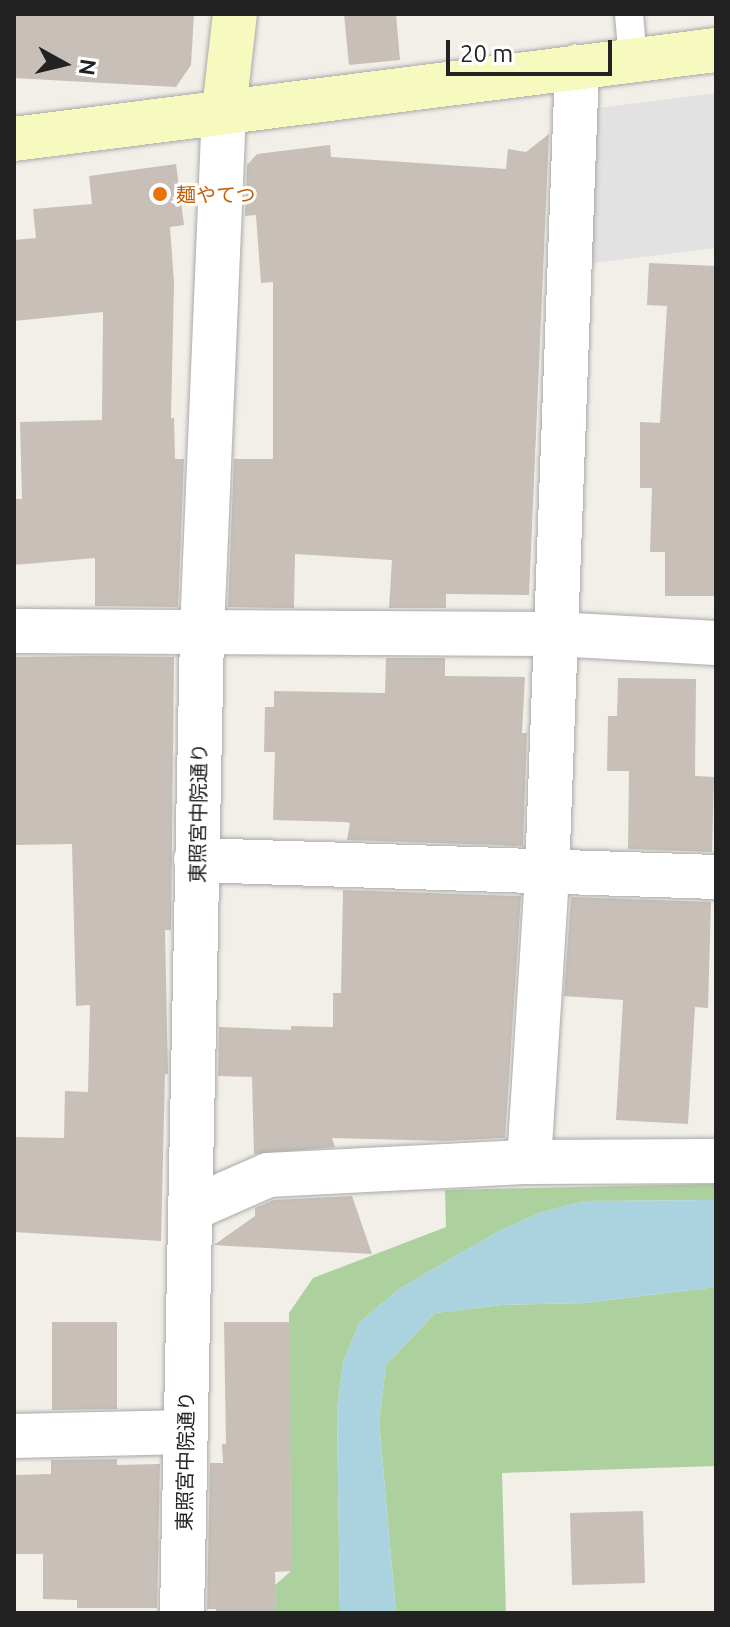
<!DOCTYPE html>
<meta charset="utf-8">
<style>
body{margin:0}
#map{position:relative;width:730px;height:1627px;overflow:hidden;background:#f2efe9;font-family:Ubuntu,"Noto Sans JP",sans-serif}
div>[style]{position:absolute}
.forest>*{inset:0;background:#add19e}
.parking>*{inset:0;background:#e2e2e2}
.water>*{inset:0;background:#aad3df}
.building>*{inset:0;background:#c7bfb8}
.roads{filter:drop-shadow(0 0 2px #a9a9a9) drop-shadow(0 0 2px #a9a9a9)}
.lane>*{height:28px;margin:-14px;padding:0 14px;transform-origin:14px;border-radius:14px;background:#fff}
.street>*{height:44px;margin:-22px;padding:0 22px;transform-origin:22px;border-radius:22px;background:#fff}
.secondary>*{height:44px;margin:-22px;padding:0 22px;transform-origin:22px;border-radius:22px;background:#f7fabf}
.dots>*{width:22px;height:22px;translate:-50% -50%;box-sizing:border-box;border:4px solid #fff;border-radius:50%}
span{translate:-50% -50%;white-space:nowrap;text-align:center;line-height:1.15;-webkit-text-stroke:6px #fff;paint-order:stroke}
.food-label{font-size:20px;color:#c56008}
.left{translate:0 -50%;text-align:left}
.street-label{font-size:20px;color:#222}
.frame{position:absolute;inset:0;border:16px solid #222;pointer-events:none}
.north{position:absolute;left:24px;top:24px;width:80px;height:80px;-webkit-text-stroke:6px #fff;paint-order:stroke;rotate:98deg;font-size:22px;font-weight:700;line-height:32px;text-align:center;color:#222}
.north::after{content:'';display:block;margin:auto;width:28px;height:36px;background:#222;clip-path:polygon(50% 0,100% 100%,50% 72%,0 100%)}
.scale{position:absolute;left:446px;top:40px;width:166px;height:36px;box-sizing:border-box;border:4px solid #222;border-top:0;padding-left:10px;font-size:24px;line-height:28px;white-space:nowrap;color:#222;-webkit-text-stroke:6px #fff;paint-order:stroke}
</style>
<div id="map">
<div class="forest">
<div style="clip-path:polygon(716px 1184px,716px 1200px,585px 1201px,542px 1212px,499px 1231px,399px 1289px,360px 1322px,343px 1362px,337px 1411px,340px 1613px,276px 1613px,275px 1585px,291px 1571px,289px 1313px,313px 1278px,446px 1227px,445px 1190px)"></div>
<div style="clip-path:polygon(716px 1287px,716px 1466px,502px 1473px,506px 1613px,396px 1613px,379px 1421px,386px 1365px,435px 1313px,502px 1305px,585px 1303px)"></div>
</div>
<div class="parking">
<div style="clip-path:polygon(716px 93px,716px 248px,585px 264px,591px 109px)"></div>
</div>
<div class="water">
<div style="clip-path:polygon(716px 1200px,716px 1287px,585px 1303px,502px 1305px,435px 1313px,386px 1365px,379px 1421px,396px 1613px,340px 1613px,337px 1411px,343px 1362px,360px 1322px,399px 1289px,499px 1231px,542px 1212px,585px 1201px)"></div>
</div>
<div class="building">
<div style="clip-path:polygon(14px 14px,194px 14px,191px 65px,176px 87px,14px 78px)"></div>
<div style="clip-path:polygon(344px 14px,396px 14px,400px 60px,349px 65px)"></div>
<div style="clip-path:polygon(549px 134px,529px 595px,446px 594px,446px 608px,389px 608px,392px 560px,295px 554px,294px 608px,228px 607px,234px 459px,273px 459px,273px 282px,261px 283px,256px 215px,245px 216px,247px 165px,257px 154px,330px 145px,331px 157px,506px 169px,508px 149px,526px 152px)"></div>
<div style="clip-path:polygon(176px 164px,184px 225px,170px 227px,174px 283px,171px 418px,174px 418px,175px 459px,184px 459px,178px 607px,95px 606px,95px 558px,14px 565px,14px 499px,22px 499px,20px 422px,102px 420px,103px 312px,14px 321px,14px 240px,36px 238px,33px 209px,92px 204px,89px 176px)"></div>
<div style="clip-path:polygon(649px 263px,716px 266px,716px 596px,665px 596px,665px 552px,650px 552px,652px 488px,640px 488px,640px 422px,660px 423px,667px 306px,647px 305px)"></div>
<div style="clip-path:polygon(94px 656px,174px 657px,171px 930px,165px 930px,168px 1074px,165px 1074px,161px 1241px,14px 1232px,14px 1137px,64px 1138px,65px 1091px,88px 1092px,90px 1005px,76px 1006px,72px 844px,14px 845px,14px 657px)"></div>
<div style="clip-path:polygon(386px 658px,445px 658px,445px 676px,525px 677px,522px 733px,527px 733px,523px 846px,347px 840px,350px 823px,345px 822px,273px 820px,275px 752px,264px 752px,265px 707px,274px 707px,274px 691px,385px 693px)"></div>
<div style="clip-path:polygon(618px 678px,696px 679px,695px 776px,714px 777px,712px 852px,628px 849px,629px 771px,607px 771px,608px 716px,617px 716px)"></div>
<div style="clip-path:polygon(343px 890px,521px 896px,505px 1138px,444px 1141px,332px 1138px,335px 1147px,254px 1154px,252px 1077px,218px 1076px,219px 1027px,291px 1030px,291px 1026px,333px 1027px,333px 993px,341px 993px)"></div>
<div style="clip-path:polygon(571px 897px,711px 902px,708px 1008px,695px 1007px,688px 1124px,616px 1120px,623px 1000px,564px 996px)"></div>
<div style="clip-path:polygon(352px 1196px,372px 1254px,214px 1245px,255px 1216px,255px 1208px,274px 1200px)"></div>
<div style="clip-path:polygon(52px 1322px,117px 1322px,117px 1409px,52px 1410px)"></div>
<div style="clip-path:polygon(224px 1322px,290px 1322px,291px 1571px,275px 1572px,276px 1613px,216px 1613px,216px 1609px,207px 1609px,210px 1463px,223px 1463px,222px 1444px,226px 1444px)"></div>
<div style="clip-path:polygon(117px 1459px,117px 1465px,160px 1464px,157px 1608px,77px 1608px,77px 1600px,43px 1599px,43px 1554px,14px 1554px,14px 1475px,51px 1474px,51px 1460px)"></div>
<div style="clip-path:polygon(643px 1511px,645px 1583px,572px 1585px,570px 1513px)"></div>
</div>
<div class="roads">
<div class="lane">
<div style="left:629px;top:14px;width:46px;rotate:85deg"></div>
</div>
<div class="street">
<div style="left:14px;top:631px;width:541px;rotate:0.32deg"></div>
<div style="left:555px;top:634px;width:161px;rotate:3.2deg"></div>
<div style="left:196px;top:860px;width:520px;rotate:1.87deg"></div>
<div style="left:529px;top:1162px;width:289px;rotate:-86.4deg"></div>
<div style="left:547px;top:874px;width:808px;rotate:-87.87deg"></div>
<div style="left:191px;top:1209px;width:84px;rotate:-23.8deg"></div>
<div style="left:268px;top:1175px;width:261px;rotate:-2.9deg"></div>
<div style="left:529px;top:1162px;width:187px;rotate:-0.3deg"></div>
<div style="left:14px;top:1436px;width:172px;rotate:-1.3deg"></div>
<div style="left:182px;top:1613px;width:982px;rotate:-88.83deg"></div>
<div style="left:202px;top:631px;width:521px;rotate:-87.58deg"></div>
</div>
<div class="secondary">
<div style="left:224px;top:110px;width:97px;rotate:-83.5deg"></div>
<div style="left:14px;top:139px;width:708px;rotate:-7.23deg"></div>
</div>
</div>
<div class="dots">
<div style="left:160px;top:194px;background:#e8710a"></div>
</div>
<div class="food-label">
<span class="left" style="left:176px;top:194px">麺やてつ</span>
</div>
<div class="street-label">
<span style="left:198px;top:813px;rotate:-89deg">東照宮中院通り</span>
<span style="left:185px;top:1461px;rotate:-89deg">東照宮中院通り</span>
</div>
<div class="frame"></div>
<div class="north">N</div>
<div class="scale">20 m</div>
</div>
